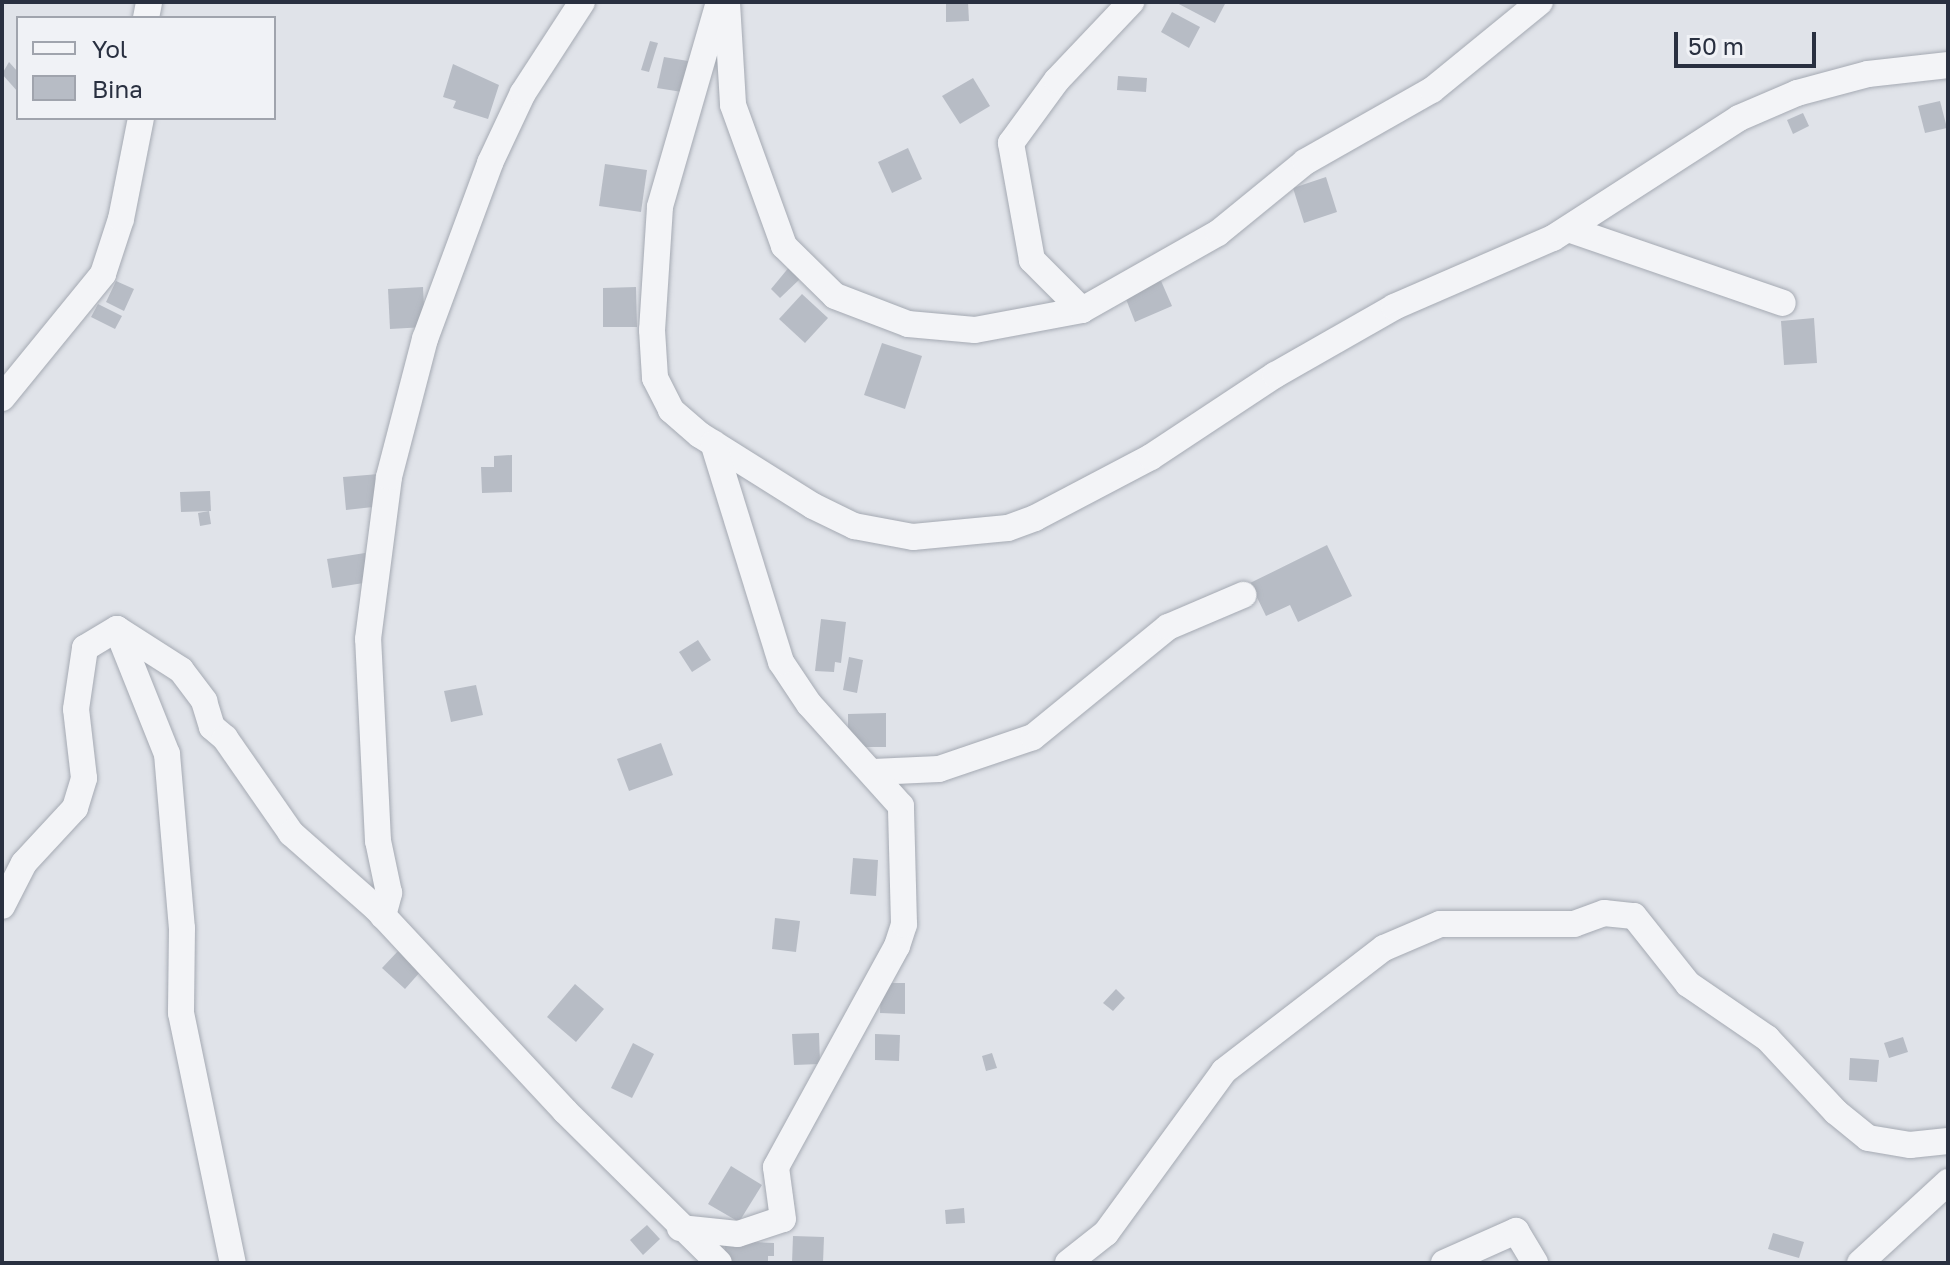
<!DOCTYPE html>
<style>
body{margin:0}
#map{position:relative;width:1950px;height:1265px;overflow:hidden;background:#e0e3e9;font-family:"Golos Text",sans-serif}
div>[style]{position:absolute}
.building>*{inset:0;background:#b7bcc5}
.roads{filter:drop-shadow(0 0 2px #a5aab3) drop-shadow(0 0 2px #a5aab3)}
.minor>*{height:26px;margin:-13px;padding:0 13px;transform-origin:13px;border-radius:13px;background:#f3f4f7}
span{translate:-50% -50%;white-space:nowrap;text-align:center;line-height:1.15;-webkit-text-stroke:7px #f0f2f6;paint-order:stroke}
.frame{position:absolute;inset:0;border:4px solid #293040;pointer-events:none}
.legend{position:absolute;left:16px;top:16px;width:260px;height:104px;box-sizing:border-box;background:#f0f2f6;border:2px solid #a0a4ad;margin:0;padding:10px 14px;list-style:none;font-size:24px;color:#293040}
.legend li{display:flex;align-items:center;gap:16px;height:40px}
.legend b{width:40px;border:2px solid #a0a4ad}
.scale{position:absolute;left:1674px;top:32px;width:142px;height:36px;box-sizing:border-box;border:4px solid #293040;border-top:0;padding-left:10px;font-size:24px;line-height:28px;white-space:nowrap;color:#293040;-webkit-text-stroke:6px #f0f2f6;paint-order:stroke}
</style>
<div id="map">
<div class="building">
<div style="clip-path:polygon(946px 2px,968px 2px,969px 21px,946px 22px)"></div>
<div style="clip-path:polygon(1175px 2px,1226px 2px,1215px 23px)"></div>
<div style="clip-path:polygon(1172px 12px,1200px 27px,1189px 48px,1161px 32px)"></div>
<div style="clip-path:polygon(650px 41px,658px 43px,649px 72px,641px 70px)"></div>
<div style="clip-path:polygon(664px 57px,688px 61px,682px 92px,657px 88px)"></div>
<div style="clip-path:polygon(9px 62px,18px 72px,18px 92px,2px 74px)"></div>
<div style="clip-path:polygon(453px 64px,499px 85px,488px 119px,453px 108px,456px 101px,443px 97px)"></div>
<div style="clip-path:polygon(1118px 76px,1147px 78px,1146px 92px,1117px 90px)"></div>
<div style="clip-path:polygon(973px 78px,990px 106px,960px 124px,942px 96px)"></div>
<div style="clip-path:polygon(1940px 101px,1947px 128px,1925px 133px,1918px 106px)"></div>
<div style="clip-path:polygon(1803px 113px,1809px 126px,1793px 134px,1787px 120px)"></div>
<div style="clip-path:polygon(908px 148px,922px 179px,892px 193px,878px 162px)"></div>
<div style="clip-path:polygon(605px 164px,647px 170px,641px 212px,599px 206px)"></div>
<div style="clip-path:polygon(1326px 177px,1337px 212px,1304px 223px,1293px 188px)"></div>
<div style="clip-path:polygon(790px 266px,801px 278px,780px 298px,771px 289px)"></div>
<div style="clip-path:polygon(1158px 274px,1172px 306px,1135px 322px,1122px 289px)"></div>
<div style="clip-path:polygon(116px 281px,134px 289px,124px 311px,106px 302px)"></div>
<div style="clip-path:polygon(423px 287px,425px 327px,390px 329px,388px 289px)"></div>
<div style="clip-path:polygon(636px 287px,637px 327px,603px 327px,603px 288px)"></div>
<div style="clip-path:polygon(802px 294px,828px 318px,805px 343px,779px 319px)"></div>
<div style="clip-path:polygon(98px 304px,122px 316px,115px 329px,91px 317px)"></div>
<div style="clip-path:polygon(1814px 318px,1817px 363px,1784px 365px,1781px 321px)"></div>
<div style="clip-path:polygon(882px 343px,922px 356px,905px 409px,864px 395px)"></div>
<div style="clip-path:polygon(512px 455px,512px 492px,482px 493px,481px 467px,494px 467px,494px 456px)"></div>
<div style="clip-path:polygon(379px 474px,382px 506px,346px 510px,343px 477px)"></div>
<div style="clip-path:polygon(210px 491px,211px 511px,181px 512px,180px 492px)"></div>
<div style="clip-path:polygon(209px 511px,211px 524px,200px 526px,198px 513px)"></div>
<div style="clip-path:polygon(1327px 545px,1352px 596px,1298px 622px,1290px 605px,1266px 616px,1250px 583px)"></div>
<div style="clip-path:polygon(365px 553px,370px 582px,332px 588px,327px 559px)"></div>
<div style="clip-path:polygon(821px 619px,846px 622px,841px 663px,835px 662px,834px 672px,815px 671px)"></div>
<div style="clip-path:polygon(698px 640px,711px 660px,692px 672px,679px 652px)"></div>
<div style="clip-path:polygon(849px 657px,863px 660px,857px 693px,843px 690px)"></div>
<div style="clip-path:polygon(476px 685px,483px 715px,451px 722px,444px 691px)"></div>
<div style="clip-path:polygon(886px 713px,886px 747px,848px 747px,848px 714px)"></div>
<div style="clip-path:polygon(661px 743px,673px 775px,629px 791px,617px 759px)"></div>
<div style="clip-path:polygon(853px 858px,878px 860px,876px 896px,850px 894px)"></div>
<div style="clip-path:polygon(775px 918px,800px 921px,796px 952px,772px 949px)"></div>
<div style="clip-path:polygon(398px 951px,421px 971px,405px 989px,382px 968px)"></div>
<div style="clip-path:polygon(881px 983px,905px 983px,905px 1014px,880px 1013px)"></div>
<div style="clip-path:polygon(575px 984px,604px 1009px,576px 1042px,547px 1017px)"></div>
<div style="clip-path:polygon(1116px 989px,1125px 998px,1113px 1011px,1103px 1003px)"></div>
<div style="clip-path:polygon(819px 1033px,820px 1064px,794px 1065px,792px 1034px)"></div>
<div style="clip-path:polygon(875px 1034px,900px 1035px,899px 1061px,875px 1060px)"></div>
<div style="clip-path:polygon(1903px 1037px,1908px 1052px,1889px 1058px,1884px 1043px)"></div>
<div style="clip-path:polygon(633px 1043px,654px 1054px,632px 1098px,611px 1088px)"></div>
<div style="clip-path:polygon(992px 1053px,997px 1068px,986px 1071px,982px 1056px)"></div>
<div style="clip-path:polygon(1850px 1058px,1879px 1060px,1877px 1082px,1849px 1080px)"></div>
<div style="clip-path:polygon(731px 1166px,762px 1185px,739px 1222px,708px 1204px)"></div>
<div style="clip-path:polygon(964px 1208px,965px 1223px,946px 1224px,945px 1210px)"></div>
<div style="clip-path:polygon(647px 1225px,660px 1239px,643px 1255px,630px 1240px)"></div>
<div style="clip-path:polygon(1773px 1233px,1804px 1242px,1799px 1258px,1768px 1249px)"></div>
<div style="clip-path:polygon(793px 1236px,824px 1237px,823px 1263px,792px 1263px)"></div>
<div style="clip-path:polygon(725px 1241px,774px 1243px,774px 1256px,768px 1256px,768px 1263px,724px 1261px)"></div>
</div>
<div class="roads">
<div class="minor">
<div style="left:719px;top:2px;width:213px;rotate:106.1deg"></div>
<div style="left:660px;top:207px;width:123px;rotate:93.7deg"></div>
<div style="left:652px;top:330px;width:48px;rotate:86.4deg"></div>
<div style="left:655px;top:378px;width:36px;rotate:63deg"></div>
<div style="left:671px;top:410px;width:38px;rotate:41deg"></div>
<div style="left:700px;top:435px;width:133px;rotate:32.1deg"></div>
<div style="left:813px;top:506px;width:46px;rotate:26deg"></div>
<div style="left:854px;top:526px;width:60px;rotate:10.6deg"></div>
<div style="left:913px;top:537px;width:95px;rotate:-5.4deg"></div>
<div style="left:1008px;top:528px;width:29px;rotate:-20deg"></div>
<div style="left:1035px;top:518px;width:131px;rotate:-27.7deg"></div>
<div style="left:1151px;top:457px;width:149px;rotate:-33.5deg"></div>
<div style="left:1275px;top:375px;width:137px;rotate:-29.7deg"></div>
<div style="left:1394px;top:307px;width:173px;rotate:-23.5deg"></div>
<div style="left:1553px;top:238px;width:221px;rotate:-32.8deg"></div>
<div style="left:1739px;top:118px;width:63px;rotate:-23.3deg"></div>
<div style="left:1797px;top:93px;width:73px;rotate:-15deg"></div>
<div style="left:1868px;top:74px;width:81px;rotate:-6.4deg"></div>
<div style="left:727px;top:3px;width:102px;rotate:86.6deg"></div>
<div style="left:733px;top:105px;width:150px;rotate:70.1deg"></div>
<div style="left:784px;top:246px;width:71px;rotate:44.4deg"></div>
<div style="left:835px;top:296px;width:78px;rotate:21deg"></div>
<div style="left:908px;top:324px;width:67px;rotate:5.1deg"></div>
<div style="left:975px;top:330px;width:109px;rotate:-10.6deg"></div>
<div style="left:1082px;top:310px;width:156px;rotate:-29.5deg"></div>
<div style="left:1218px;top:233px;width:112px;rotate:-39.2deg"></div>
<div style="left:1305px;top:162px;width:146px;rotate:-29.6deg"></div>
<div style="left:1432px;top:90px;width:139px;rotate:-39.2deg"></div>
<div style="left:146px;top:18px;width:16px;rotate:-79deg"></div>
<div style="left:1568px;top:229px;width:227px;rotate:19deg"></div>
<div style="left:1082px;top:310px;width:71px;rotate:-135deg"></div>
<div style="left:1032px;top:260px;width:119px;rotate:-100.2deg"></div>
<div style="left:1011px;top:143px;width:78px;rotate:-53.9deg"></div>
<div style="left:1057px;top:80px;width:108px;rotate:-46.5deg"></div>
<div style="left:2px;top:398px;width:160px;rotate:-50.8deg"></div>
<div style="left:103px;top:274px;width:58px;rotate:-71.9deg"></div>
<div style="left:121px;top:219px;width:103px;rotate:-78.8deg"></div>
<div style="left:117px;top:629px;width:76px;rotate:32.6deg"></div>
<div style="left:181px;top:670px;width:39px;rotate:53deg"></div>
<div style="left:204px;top:701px;width:27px;rotate:73deg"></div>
<div style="left:212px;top:727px;width:17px;rotate:40deg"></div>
<div style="left:225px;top:738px;width:116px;rotate:55.2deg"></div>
<div style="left:291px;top:833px;width:112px;rotate:41.4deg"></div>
<div style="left:375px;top:907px;width:279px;rotate:47deg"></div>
<div style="left:565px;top:1111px;width:216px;rotate:44.6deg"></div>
<div style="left:873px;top:772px;width:66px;rotate:-2.6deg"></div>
<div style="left:939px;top:769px;width:99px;rotate:-18.8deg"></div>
<div style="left:1033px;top:737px;width:174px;rotate:-39.2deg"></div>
<div style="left:1168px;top:627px;width:82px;rotate:-23.1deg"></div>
<div style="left:2px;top:906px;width:48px;rotate:-62.9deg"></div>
<div style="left:24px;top:863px;width:75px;rotate:-47.2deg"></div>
<div style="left:75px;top:808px;width:31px;rotate:-73deg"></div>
<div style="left:84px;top:778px;width:69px;rotate:-96.6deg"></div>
<div style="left:76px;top:709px;width:62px;rotate:-81.6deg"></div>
<div style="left:85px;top:648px;width:37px;rotate:-31deg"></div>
<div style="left:117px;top:629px;width:135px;rotate:68.2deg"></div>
<div style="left:167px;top:754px;width:175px;rotate:85.1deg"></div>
<div style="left:182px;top:928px;width:85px;rotate:90.7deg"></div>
<div style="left:181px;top:1013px;width:255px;rotate:78.3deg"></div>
<div style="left:383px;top:916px;width:24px;rotate:-75deg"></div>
<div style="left:389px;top:893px;width:53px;rotate:-101.9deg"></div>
<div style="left:378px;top:841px;width:202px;rotate:-92.8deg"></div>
<div style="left:368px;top:639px;width:163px;rotate:-82.6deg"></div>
<div style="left:389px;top:477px;width:143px;rotate:-75.4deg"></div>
<div style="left:425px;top:339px;width:188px;rotate:-69.7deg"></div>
<div style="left:490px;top:163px;width:77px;rotate:-64.8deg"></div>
<div style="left:523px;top:93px;width:108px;rotate:-57deg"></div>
<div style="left:680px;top:1228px;width:58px;rotate:5.9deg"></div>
<div style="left:738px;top:1234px;width:47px;rotate:-18.4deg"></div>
<div style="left:783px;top:1219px;width:52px;rotate:-97.7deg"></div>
<div style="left:776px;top:1167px;width:252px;rotate:-61.3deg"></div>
<div style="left:897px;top:946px;width:23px;rotate:-72deg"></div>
<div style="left:904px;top:924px;width:118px;rotate:-91.5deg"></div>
<div style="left:901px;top:806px;width:137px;rotate:-132deg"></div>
<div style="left:809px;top:704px;width:50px;rotate:-123.7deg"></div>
<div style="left:781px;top:662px;width:229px;rotate:-107.2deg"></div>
<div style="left:1068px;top:1263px;width:48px;rotate:-38.3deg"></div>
<div style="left:1106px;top:1233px;width:200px;rotate:-53.9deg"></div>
<div style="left:1224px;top:1071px;width:202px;rotate:-37.6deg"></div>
<div style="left:1384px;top:948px;width:61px;rotate:-23.2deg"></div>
<div style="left:1440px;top:924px;width:134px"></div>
<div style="left:1574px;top:924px;width:32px;rotate:-20deg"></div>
<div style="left:1604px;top:913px;width:30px;rotate:6deg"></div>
<div style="left:1634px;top:916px;width:87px;rotate:51.5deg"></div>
<div style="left:1688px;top:984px;width:96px;rotate:34.4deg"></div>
<div style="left:1767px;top:1038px;width:101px;rotate:47deg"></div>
<div style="left:1836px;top:1112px;width:41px;rotate:39.1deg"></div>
<div style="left:1868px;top:1138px;width:43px;rotate:9.5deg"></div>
<div style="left:1910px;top:1145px;width:38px;rotate:-6deg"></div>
<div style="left:1444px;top:1263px;width:79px;rotate:-24deg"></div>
<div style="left:1516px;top:1231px;width:37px;rotate:59deg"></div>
<div style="left:1860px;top:1263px;width:120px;rotate:-42.6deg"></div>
</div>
</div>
<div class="frame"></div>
<ul class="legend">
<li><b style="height:10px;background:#f3f4f7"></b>Yol</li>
<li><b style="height:22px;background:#b7bcc5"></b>Bina</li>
</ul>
<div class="scale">50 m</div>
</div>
